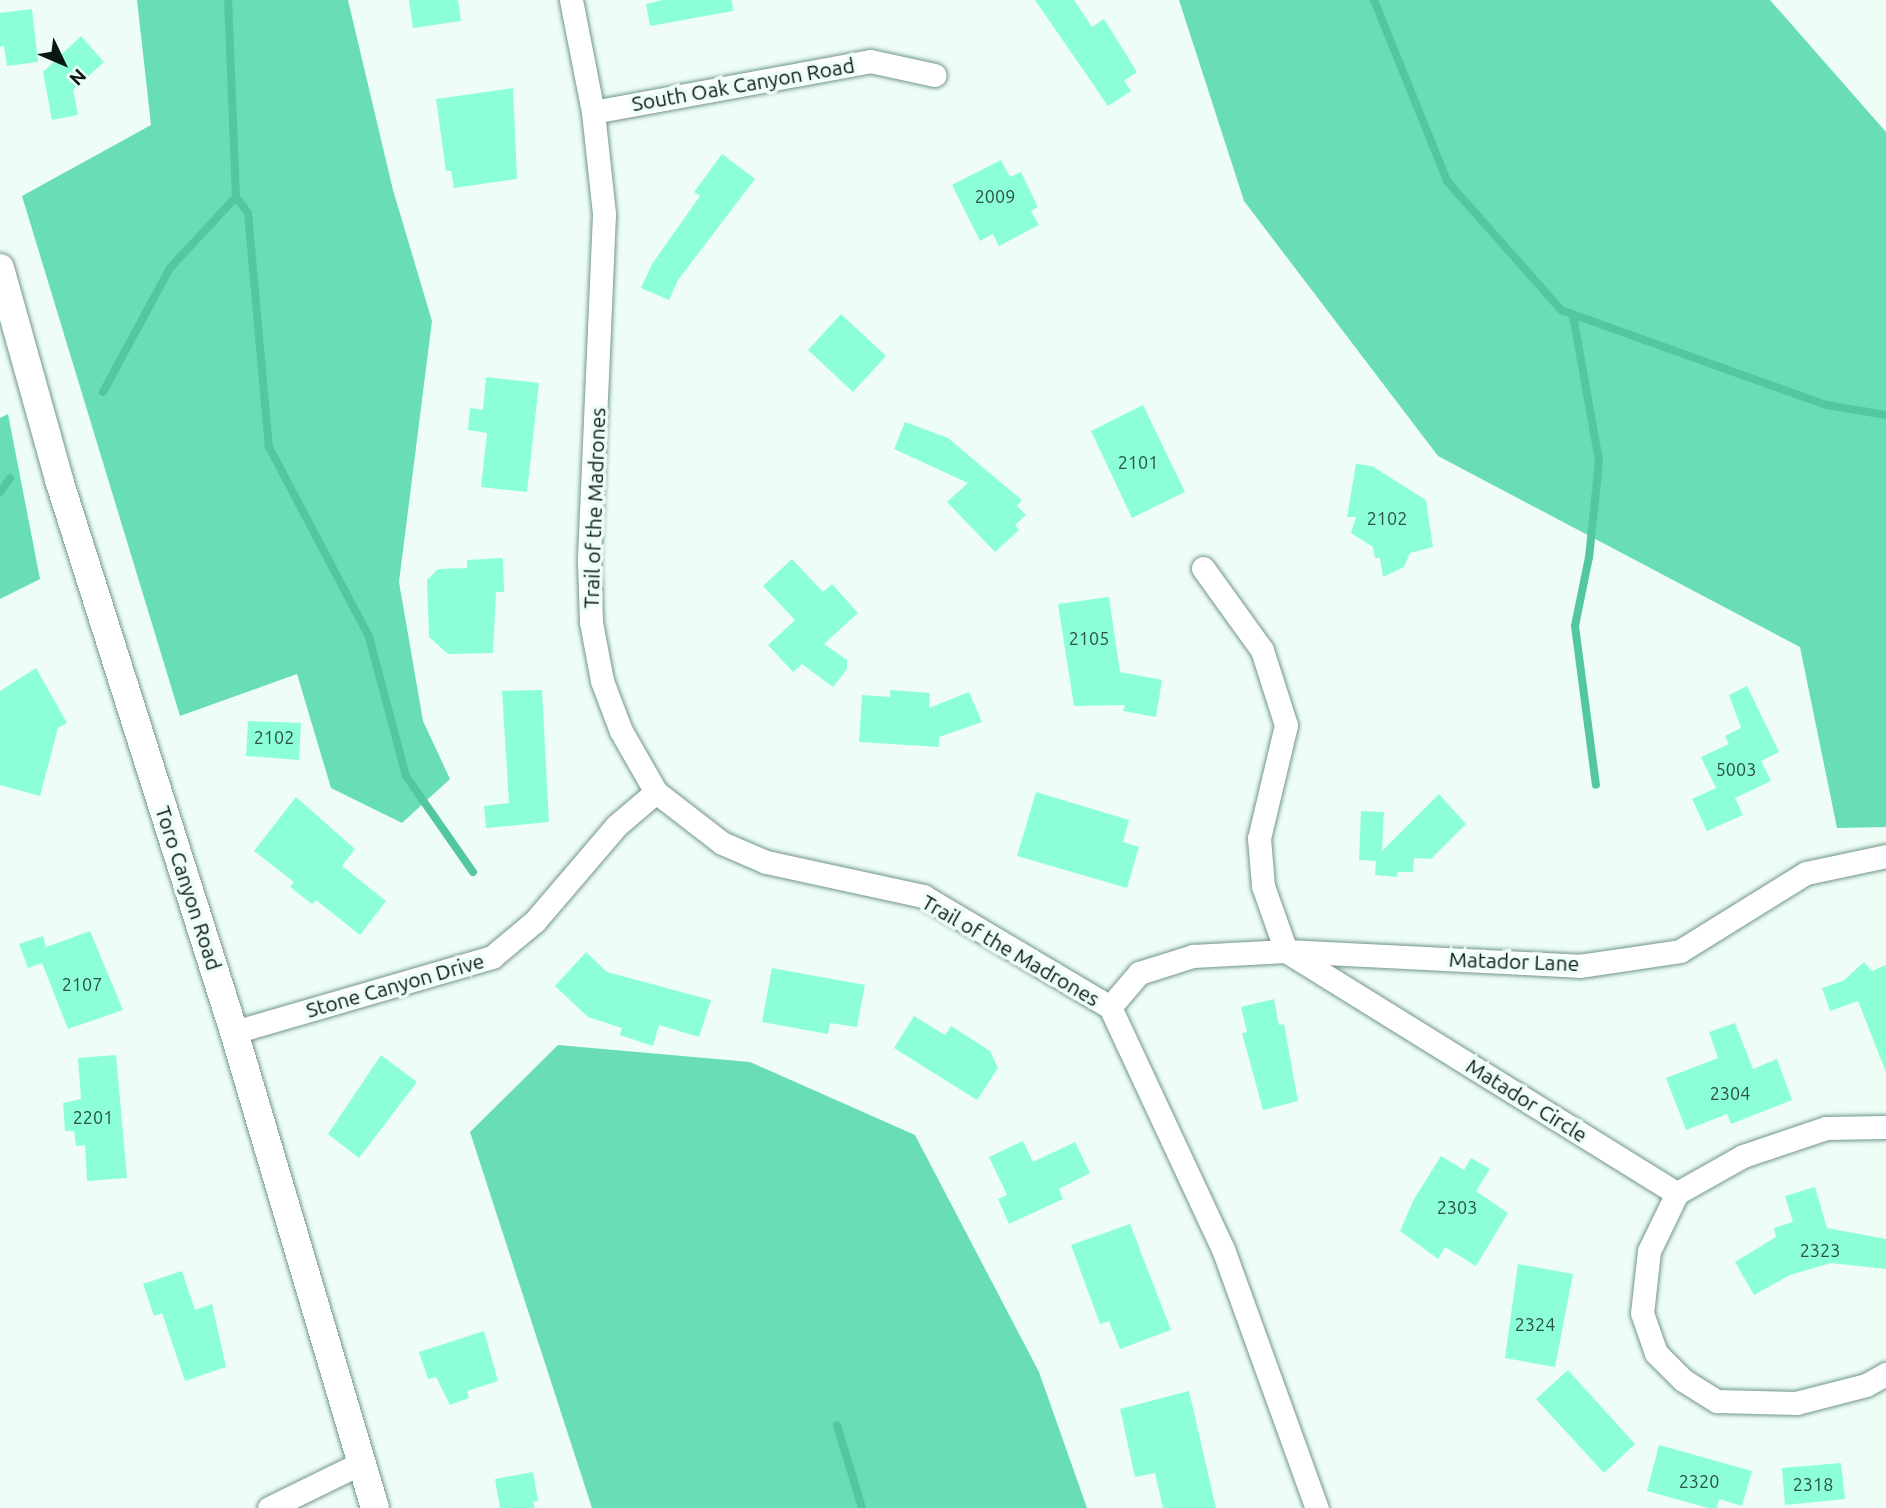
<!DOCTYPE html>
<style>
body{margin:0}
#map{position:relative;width:1886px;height:1508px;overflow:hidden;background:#eefef7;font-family:Ubuntu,sans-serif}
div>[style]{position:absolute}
.forest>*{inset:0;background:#69ddb6}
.stream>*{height:8px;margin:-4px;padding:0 4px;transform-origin:4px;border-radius:4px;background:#52c7a2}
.building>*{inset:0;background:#8dffd7}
.roads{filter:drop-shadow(0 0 2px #729688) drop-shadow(0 0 2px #729688)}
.minor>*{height:23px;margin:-11.5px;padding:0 11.5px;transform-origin:11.5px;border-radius:11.5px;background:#fff}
.tertiary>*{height:28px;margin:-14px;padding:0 14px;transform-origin:14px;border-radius:14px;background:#fff}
span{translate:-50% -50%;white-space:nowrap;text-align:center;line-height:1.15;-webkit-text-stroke:7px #eefef7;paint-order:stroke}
.number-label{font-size:18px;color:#2b5244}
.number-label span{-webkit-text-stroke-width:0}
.street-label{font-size:21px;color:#0a1813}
.north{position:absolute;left:28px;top:28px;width:70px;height:70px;-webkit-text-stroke:5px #eefef7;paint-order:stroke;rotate:134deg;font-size:19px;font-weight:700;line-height:28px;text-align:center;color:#0a1813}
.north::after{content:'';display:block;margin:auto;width:24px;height:32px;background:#0a1813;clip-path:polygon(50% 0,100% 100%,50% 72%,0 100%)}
</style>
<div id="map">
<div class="forest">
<div style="clip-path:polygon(137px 0,348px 0,393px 190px,432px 321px,399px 582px,423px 721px,450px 779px,402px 823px,331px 788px,297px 674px,180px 716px,22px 196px,151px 125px)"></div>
<div style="clip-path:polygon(1179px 0,1770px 0,1886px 132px,1886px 827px,1837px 828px,1800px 647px,1438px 456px,1244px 201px)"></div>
<div style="clip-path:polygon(8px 414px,40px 579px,0 599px,0 418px)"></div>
<div style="clip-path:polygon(558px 1045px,750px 1062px,915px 1135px,1039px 1372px,1087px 1508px,592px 1508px,470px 1132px)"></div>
</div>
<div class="stream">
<div style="left:1374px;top:0;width:195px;rotate:68deg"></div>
<div style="left:1447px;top:181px;width:172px;rotate:48.5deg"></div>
<div style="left:1561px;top:310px;width:282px;rotate:19.7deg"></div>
<div style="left:1827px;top:405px;width:60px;rotate:9.6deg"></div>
<div style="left:236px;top:197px;width:20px;rotate:53deg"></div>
<div style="left:248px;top:213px;width:235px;rotate:84.9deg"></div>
<div style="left:269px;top:447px;width:215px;rotate:62.2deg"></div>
<div style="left:369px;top:637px;width:144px;rotate:75.1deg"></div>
<div style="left:406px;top:776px;width:117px;rotate:55.1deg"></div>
<div style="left:1573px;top:315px;width:148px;rotate:79.9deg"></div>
<div style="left:1599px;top:461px;width:97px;rotate:95.9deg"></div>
<div style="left:1589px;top:557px;width:70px;rotate:101.5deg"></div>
<div style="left:1575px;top:626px;width:160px;rotate:82.5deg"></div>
<div style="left:103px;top:392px;width:141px;rotate:-61.6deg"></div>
<div style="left:170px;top:268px;width:97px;rotate:-47.1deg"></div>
<div style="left:236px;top:197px;width:197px;rotate:-92.3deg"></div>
<div style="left:0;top:492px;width:17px;rotate:-54deg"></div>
<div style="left:837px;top:1425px;width:87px;rotate:73.2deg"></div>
</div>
<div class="building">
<div style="clip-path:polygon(409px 0,458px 0,461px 21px,413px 28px)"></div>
<div style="clip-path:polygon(663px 0,732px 0,733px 11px,650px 26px,646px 4px)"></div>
<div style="clip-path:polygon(1035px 0,1074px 0,1092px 27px,1104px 19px,1137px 72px,1124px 81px,1131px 91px,1108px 106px)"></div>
<div style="clip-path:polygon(32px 9px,38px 62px,7px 66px,4px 46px,0 47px,0 13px)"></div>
<div style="clip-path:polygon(81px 36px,104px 62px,73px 90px,78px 115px,52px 120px,43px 72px)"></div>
<div style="clip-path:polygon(513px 88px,517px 179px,454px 188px,451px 171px,446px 171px,436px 99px)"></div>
<div style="clip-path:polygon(722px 154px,755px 179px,678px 280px,669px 300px,641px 288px,652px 264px,700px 196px,694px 192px)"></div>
<div style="clip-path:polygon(1001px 160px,1010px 177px,1021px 172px,1038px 207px,1031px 211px,1039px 225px,999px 246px,993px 234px,980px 241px,952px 185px)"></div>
<div style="clip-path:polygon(841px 314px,886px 356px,853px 392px,808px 350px)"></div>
<div style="clip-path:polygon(486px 377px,539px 383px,527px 492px,481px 487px,487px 433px,468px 430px,470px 408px,483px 410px)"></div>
<div style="clip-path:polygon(1143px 405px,1185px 492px,1132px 518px,1091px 431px)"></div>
<div style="clip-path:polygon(905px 422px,948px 438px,1022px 500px,1017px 506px,1026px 515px,1015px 525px,1019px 530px,995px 552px,947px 502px,968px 483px,894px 449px)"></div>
<div style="clip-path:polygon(1356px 464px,1372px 466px,1426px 500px,1433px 547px,1410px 553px,1404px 567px,1383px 577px,1380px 558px,1375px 558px,1373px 547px,1351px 533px,1356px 517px,1347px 517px)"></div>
<div style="clip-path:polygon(503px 558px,504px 592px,496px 592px,493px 653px,448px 654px,429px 637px,427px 580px,438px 569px,467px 568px,467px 560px)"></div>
<div style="clip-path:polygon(792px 559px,823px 592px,832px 584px,858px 613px,824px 644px,847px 660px,847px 669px,833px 687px,802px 664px,793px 672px,768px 645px,795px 620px,763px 586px)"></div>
<div style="clip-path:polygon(1109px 597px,1120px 672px,1162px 680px,1156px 717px,1123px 711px,1125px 705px,1074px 706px,1058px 604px)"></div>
<div style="clip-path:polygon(36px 668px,67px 723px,58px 728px,40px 796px,0 785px,0 691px)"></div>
<div style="clip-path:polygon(1747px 686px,1779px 752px,1761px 761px,1771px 781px,1735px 798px,1743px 815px,1707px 831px,1692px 799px,1716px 788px,1701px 757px,1729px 744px,1725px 736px,1741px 728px,1729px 695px)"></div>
<div style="clip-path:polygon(542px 690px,549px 822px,486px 828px,484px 806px,509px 803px,502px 691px)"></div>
<div style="clip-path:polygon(890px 690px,930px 693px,929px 708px,969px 692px,982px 722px,939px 737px,939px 747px,859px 742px,862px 695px,890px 697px)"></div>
<div style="clip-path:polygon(248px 721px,301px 723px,299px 760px,246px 756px)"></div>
<div style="clip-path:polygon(1036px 792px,1129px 820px,1123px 842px,1139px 847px,1127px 888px,1017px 856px)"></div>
<div style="clip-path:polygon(1439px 794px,1466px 824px,1431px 859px,1414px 858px,1413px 872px,1398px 872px,1397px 877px,1375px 875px,1376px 861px,1359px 860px,1361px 811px,1384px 812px,1382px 851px)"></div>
<div style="clip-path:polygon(296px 797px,355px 849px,342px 866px,386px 901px,360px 935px,316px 900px,312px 904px,290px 887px,294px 882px,254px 851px)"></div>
<div style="clip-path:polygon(90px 931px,123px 1010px,68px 1029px,42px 963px,28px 968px,19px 944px,43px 936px,46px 947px)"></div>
<div style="clip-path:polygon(586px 952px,607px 972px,711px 1000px,699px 1037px,659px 1025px,653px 1046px,620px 1035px,622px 1028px,588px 1017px,555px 986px)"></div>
<div style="clip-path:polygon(1864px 962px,1872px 971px,1886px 965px,1886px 1072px,1858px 1001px,1830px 1011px,1822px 988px,1843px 981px)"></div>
<div style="clip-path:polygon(772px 968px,865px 985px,857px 1027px,830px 1023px,828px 1034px,762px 1022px)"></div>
<div style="clip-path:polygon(1274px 999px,1279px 1025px,1284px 1024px,1298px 1101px,1263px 1110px,1242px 1033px,1247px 1032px,1241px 1007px)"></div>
<div style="clip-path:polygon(914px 1016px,945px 1035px,951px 1026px,990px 1051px,998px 1068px,977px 1100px,894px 1048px)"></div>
<div style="clip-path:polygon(1735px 1023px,1753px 1069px,1777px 1059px,1792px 1100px,1731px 1124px,1727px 1114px,1686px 1130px,1666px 1078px,1718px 1058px,1709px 1032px)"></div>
<div style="clip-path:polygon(116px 1055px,127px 1178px,87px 1181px,85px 1145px,76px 1146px,74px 1131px,65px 1131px,63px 1103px,81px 1099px,78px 1058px)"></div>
<div style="clip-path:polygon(381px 1055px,417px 1082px,359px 1158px,328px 1134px)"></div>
<div style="clip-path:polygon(1023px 1141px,1033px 1162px,1075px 1142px,1090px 1173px,1059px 1189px,1063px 1199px,1009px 1224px,998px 1199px,1007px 1195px,989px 1157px)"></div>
<div style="clip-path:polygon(1441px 1156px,1464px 1170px,1471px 1158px,1490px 1169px,1476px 1191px,1508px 1213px,1476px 1266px,1445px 1247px,1438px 1259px,1400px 1231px,1414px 1199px)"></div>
<div style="clip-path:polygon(1815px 1187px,1827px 1228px,1886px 1239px,1886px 1269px,1831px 1263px,1790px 1275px,1754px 1295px,1735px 1262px,1776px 1237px,1774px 1228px,1793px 1222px,1785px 1196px)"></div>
<div style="clip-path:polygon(1130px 1224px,1171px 1330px,1120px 1349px,1109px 1321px,1100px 1324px,1071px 1245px)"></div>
<div style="clip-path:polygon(1518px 1264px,1573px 1274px,1555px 1367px,1505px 1358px)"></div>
<div style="clip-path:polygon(182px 1271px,195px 1310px,212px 1304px,226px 1367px,185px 1381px,162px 1313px,154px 1316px,143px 1284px)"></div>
<div style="clip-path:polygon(484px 1331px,498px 1381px,467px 1391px,469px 1398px,450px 1405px,436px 1377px,428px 1379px,419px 1352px)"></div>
<div style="clip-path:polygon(1568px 1370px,1635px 1444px,1604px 1473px,1536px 1399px)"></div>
<div style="clip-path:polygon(1189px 1391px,1216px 1508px,1163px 1508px,1155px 1473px,1135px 1477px,1120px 1409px)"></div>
<div style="clip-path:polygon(1659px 1445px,1752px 1471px,1742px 1506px,1719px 1499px,1717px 1508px,1708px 1508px,1647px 1491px)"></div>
<div style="clip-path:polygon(1841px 1463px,1845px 1499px,1785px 1505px,1782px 1468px)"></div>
<div style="clip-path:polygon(533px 1472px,538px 1501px,533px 1502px,535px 1508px,500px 1508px,495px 1479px)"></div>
</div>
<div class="roads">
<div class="minor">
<div style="left:571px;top:0;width:114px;rotate:78.9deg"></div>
<div style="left:593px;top:112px;width:103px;rotate:83.8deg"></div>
<div style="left:604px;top:214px;width:347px;rotate:92.5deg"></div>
<div style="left:589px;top:561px;width:61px;rotate:88.1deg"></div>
<div style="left:591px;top:622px;width:60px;rotate:79.4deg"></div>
<div style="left:602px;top:681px;width:53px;rotate:69.2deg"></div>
<div style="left:621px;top:731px;width:70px;rotate:60.2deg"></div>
<div style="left:656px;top:792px;width:83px;rotate:37.7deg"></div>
<div style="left:722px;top:843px;width:48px;rotate:23.4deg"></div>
<div style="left:766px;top:862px;width:161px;rotate:12.2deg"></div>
<div style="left:923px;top:896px;width:217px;rotate:30.7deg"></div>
<div style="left:1110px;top:1007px;width:267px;rotate:65deg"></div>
<div style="left:1223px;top:1249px;width:276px;rotate:70.1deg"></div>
<div style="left:593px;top:112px;width:282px;rotate:-10.4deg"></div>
<div style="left:870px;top:61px;width:66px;rotate:12.2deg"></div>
<div style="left:1203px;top:568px;width:101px;rotate:54.3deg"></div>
<div style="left:1262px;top:650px;width:79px;rotate:72.3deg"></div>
<div style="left:1286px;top:725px;width:116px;rotate:103.4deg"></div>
<div style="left:1259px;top:838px;width:48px;rotate:85.2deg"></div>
<div style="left:1263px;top:886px;width:69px;rotate:70.5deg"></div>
<div style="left:1286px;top:951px;width:293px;rotate:2.9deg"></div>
<div style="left:1579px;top:966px;width:102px;rotate:-8.4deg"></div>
<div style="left:1680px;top:951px;width:148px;rotate:-31.8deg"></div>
<div style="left:1806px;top:873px;width:82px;rotate:-12deg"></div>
<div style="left:1110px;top:1007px;width:45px;rotate:-49.5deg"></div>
<div style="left:1139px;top:973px;width:57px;rotate:-17.5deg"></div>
<div style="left:1193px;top:956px;width:93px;rotate:-3.1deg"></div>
<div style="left:1286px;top:951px;width:460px;rotate:31.8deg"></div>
<div style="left:234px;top:1032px;width:269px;rotate:-16.2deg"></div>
<div style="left:492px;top:957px;width:56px;rotate:-39.9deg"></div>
<div style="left:535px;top:921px;width:125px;rotate:-49.5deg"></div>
<div style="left:616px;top:826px;width:52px;rotate:-40.4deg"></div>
<div style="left:1886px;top:1127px;width:60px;rotate:179deg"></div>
<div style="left:1826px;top:1128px;width:88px;rotate:161.4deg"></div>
<div style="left:1743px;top:1156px;width:76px;rotate:150.7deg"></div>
<div style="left:1677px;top:1193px;width:64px;rotate:115.8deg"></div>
<div style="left:1649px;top:1251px;width:62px;rotate:96.4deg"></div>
<div style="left:1642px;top:1313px;width:42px;rotate:70.7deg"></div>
<div style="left:1656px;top:1353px;width:38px;rotate:45deg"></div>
<div style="left:1683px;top:1380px;width:40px;rotate:32deg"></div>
<div style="left:1717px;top:1401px;width:79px;rotate:1.5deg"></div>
<div style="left:1796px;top:1403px;width:72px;rotate:-14.4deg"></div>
<div style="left:1866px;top:1385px;width:23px;rotate:-29deg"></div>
<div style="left:269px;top:1508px;width:102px;rotate:-26.1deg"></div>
</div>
<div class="tertiary">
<div style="left:0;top:268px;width:220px;rotate:74.4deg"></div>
<div style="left:59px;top:480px;width:579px;rotate:72.41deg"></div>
<div style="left:234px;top:1032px;width:496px;rotate:73.5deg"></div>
</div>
</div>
<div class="number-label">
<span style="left:995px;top:196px">2009</span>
<span style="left:1138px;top:462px">2101</span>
<span style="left:1387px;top:518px">2102</span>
<span style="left:1089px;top:638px">2105</span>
<span style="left:274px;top:737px">2102</span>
<span style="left:1736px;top:769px">5003</span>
<span style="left:82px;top:984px">2107</span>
<span style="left:1730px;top:1093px">2304</span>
<span style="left:93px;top:1117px">2201</span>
<span style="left:1457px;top:1207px">2303</span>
<span style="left:1820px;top:1250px">2323</span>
<span style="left:1535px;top:1324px">2324</span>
<span style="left:1699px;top:1481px">2320</span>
<span style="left:1813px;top:1484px">2318</span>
</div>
<div class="street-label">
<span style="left:743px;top:84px;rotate:-10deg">South Oak Canyon Road</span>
<span style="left:594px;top:508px;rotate:-88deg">Trail of the Madrones</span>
<span style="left:189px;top:888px;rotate:72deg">Toro Canyon Road</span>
<span style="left:1011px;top:950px;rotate:30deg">Trail of the Madrones</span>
<span style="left:1514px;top:961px;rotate:2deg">Matador Lane</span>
<span style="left:395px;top:985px;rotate:-16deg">Stone Canyon Drive</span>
<span style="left:1527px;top:1100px;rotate:32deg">Matador Circle</span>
</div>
<div class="north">N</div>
</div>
